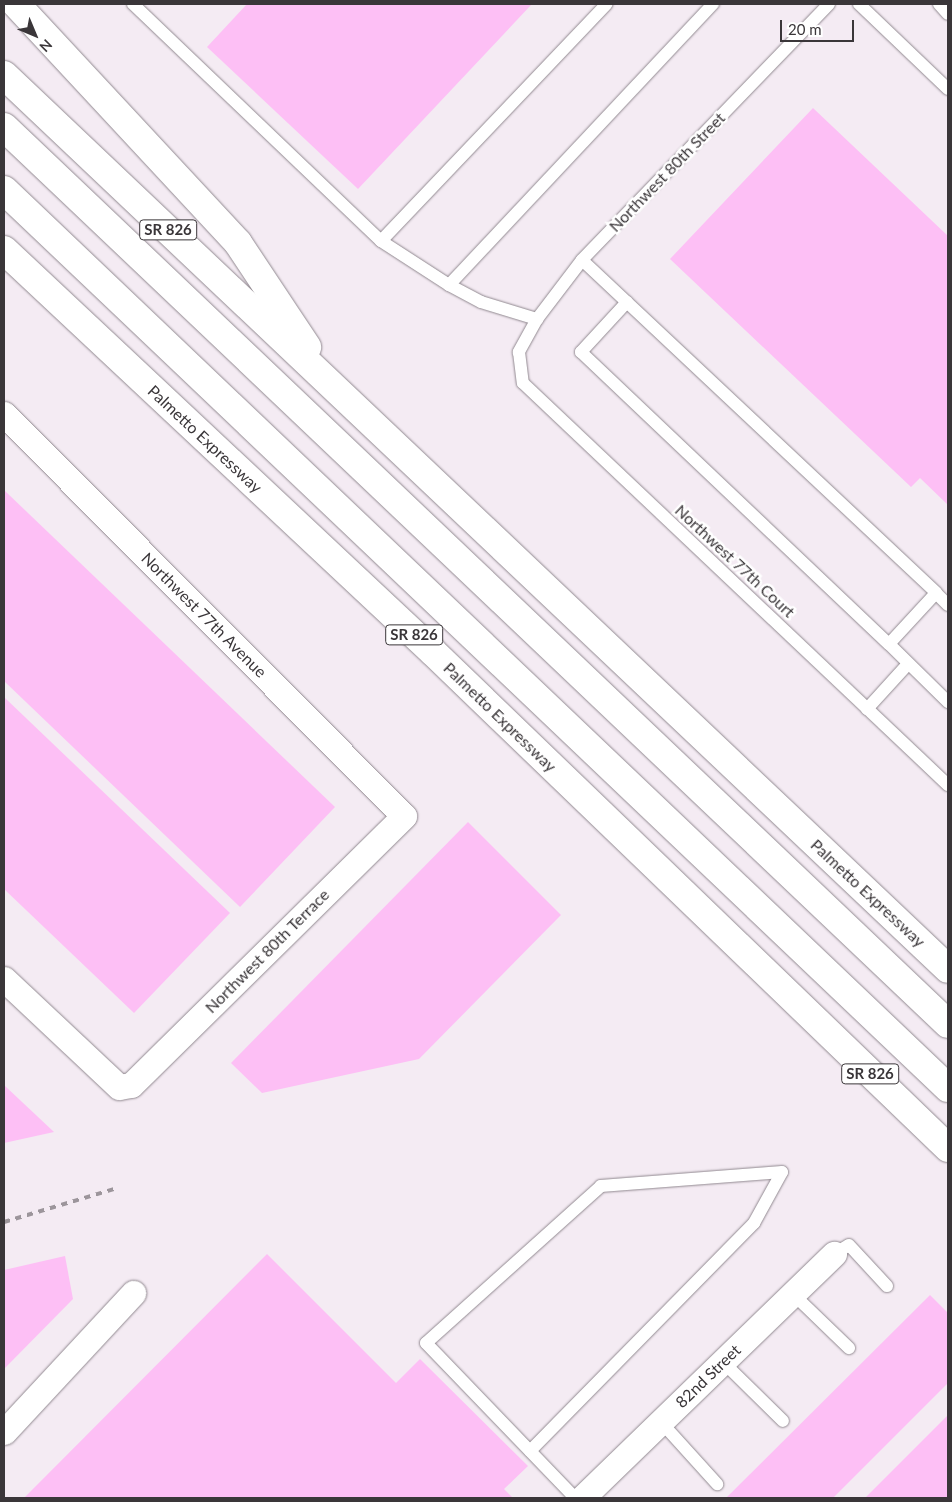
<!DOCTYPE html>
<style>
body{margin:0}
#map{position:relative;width:952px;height:1502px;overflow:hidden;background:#f4ebf3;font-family:Lato,sans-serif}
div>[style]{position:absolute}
.building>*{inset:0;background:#fdbff5}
.roads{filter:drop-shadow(0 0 1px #918990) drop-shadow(0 0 1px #918990)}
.lane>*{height:12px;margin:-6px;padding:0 6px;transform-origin:6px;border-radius:6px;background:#fff}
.street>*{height:25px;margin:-12.5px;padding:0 12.5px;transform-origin:12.5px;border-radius:12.5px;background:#fff}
.highway>*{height:28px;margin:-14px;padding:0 14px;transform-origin:14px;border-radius:14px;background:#fff}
.rail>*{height:4px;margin-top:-2px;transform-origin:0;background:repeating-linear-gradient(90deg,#9c959b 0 6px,transparent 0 12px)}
span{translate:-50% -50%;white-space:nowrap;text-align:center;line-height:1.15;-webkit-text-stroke:5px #fff;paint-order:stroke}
.shield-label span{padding:1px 4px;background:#fff;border:1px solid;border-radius:4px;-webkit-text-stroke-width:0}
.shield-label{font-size:15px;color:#3a3639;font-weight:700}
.street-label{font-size:16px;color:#3a3639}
.frame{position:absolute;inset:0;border:5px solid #3a3639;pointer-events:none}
.north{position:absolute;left:10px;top:10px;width:50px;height:50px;-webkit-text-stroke:4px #fff;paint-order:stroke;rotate:135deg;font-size:14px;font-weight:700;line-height:20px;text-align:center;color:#3a3639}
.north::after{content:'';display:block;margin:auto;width:18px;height:22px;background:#3a3639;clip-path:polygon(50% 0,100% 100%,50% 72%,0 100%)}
.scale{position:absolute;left:780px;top:20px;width:74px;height:22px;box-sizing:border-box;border:2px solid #3a3639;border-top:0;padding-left:6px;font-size:15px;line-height:18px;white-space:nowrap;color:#3a3639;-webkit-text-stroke:4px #fff;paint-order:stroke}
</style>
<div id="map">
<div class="building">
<div style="clip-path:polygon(247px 4px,532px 4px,358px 189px,207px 47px)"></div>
<div style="clip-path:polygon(813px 108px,948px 236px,948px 505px,920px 478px,911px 487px,670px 259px)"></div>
<div style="clip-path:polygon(4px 490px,335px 807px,240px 907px,4px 681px)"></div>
<div style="clip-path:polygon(4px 697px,230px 913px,134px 1013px,4px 889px)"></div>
<div style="clip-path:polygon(468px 822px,561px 915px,419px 1059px,262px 1093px,231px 1063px)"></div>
<div style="clip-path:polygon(4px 1085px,54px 1132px,4px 1143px)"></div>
<div style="clip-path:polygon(267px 1254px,396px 1383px,420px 1359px,528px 1466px,504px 1489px,513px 1498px,24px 1498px)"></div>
<div style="clip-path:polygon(65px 1256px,73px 1299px,4px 1369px,4px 1270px)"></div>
<div style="clip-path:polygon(930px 1295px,948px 1313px,948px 1383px,833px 1498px,726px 1498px)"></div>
<div style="clip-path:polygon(948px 1415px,948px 1498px,865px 1498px)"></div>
</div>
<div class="roads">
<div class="lane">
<div style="left:133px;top:4px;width:343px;rotate:43.7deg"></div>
<div style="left:381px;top:241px;width:81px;rotate:32.9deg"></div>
<div style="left:449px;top:285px;width:36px;rotate:28deg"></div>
<div style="left:481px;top:302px;width:59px;rotate:16.9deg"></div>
<div style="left:829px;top:4px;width:356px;rotate:134deg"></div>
<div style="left:582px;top:260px;width:74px;rotate:127.3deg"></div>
<div style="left:537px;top:319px;width:38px;rotate:119deg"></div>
<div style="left:519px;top:352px;width:31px;rotate:83deg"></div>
<div style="left:523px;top:383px;width:585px;rotate:43.41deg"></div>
<div style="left:859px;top:4px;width:123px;rotate:43.7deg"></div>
<div style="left:939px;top:4px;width:13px;rotate:48deg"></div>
<div style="left:381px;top:241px;width:327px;rotate:-46.4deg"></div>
<div style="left:582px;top:260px;width:486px;rotate:43.2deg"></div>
<div style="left:449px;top:285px;width:386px;rotate:-46.8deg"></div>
<div style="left:627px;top:302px;width:68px;rotate:132.6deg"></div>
<div style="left:581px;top:352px;width:424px;rotate:43.5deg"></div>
<div style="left:948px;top:605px;width:17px;rotate:-135deg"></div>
<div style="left:936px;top:593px;width:69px;rotate:132.7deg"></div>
<div style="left:889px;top:644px;width:83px;rotate:44.5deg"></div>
<div style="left:867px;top:709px;width:61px;rotate:-47.7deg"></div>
<div style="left:834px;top:1254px;width:17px;rotate:-31deg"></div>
<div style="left:849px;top:1245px;width:56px;rotate:47.2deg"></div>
<div style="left:793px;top:1294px;width:78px;rotate:44deg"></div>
<div style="left:723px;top:1362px;width:84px;rotate:44.5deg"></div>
<div style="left:661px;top:1422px;width:84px;rotate:47.9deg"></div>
<div style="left:530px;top:1451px;width:320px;rotate:-45.5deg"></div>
<div style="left:754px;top:1223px;width:58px;rotate:-61.2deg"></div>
<div style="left:782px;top:1172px;width:182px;rotate:175.6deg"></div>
<div style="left:601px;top:1186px;width:235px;rotate:138.1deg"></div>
<div style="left:426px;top:1343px;width:215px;rotate:46.1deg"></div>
</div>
<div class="street">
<div style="left:4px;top:414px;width:567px;rotate:45.14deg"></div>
<div style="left:404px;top:816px;width:383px;rotate:135.4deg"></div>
<div style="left:131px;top:1085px;width:12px;rotate:171deg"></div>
<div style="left:119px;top:1087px;width:158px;rotate:-136.8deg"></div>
<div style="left:4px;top:1432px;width:190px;rotate:-47.1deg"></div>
<div style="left:582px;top:1498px;width:351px;rotate:-44.1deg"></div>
</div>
<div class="highway">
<div style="left:16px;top:4px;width:326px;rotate:47.1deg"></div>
<div style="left:238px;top:243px;width:125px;rotate:56.4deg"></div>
<div style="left:4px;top:75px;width:1300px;rotate:43.44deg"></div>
<div style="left:4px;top:127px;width:1302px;rotate:43.54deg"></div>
<div style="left:4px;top:190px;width:1303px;rotate:43.57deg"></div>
<div style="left:4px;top:250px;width:588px;rotate:43.14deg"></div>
<div style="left:433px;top:652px;width:715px;rotate:43.92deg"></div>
</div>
</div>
<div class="rail">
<div style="left:4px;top:1222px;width:118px;rotate:-16.7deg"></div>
</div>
<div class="shield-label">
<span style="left:168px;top:230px">SR 826</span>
<span style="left:414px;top:635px">SR 826</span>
<span style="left:870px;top:1074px">SR 826</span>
</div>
<div class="street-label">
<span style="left:667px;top:172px;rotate:-46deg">Northwest 80th Street</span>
<span style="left:205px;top:439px;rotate:43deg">Palmetto Expressway</span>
<span style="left:735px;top:561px;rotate:43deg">Northwest 77th Court</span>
<span style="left:204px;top:615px;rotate:45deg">Northwest 77th Avenue</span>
<span style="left:500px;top:717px;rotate:44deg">Palmetto Expressway</span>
<span style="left:868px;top:893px;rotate:43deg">Palmetto Expressway</span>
<span style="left:267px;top:951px;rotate:-45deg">Northwest 80th Terrace</span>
<span style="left:708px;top:1376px;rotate:-44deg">82nd Street</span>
</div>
<div class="frame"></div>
<div class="north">N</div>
<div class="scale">20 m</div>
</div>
